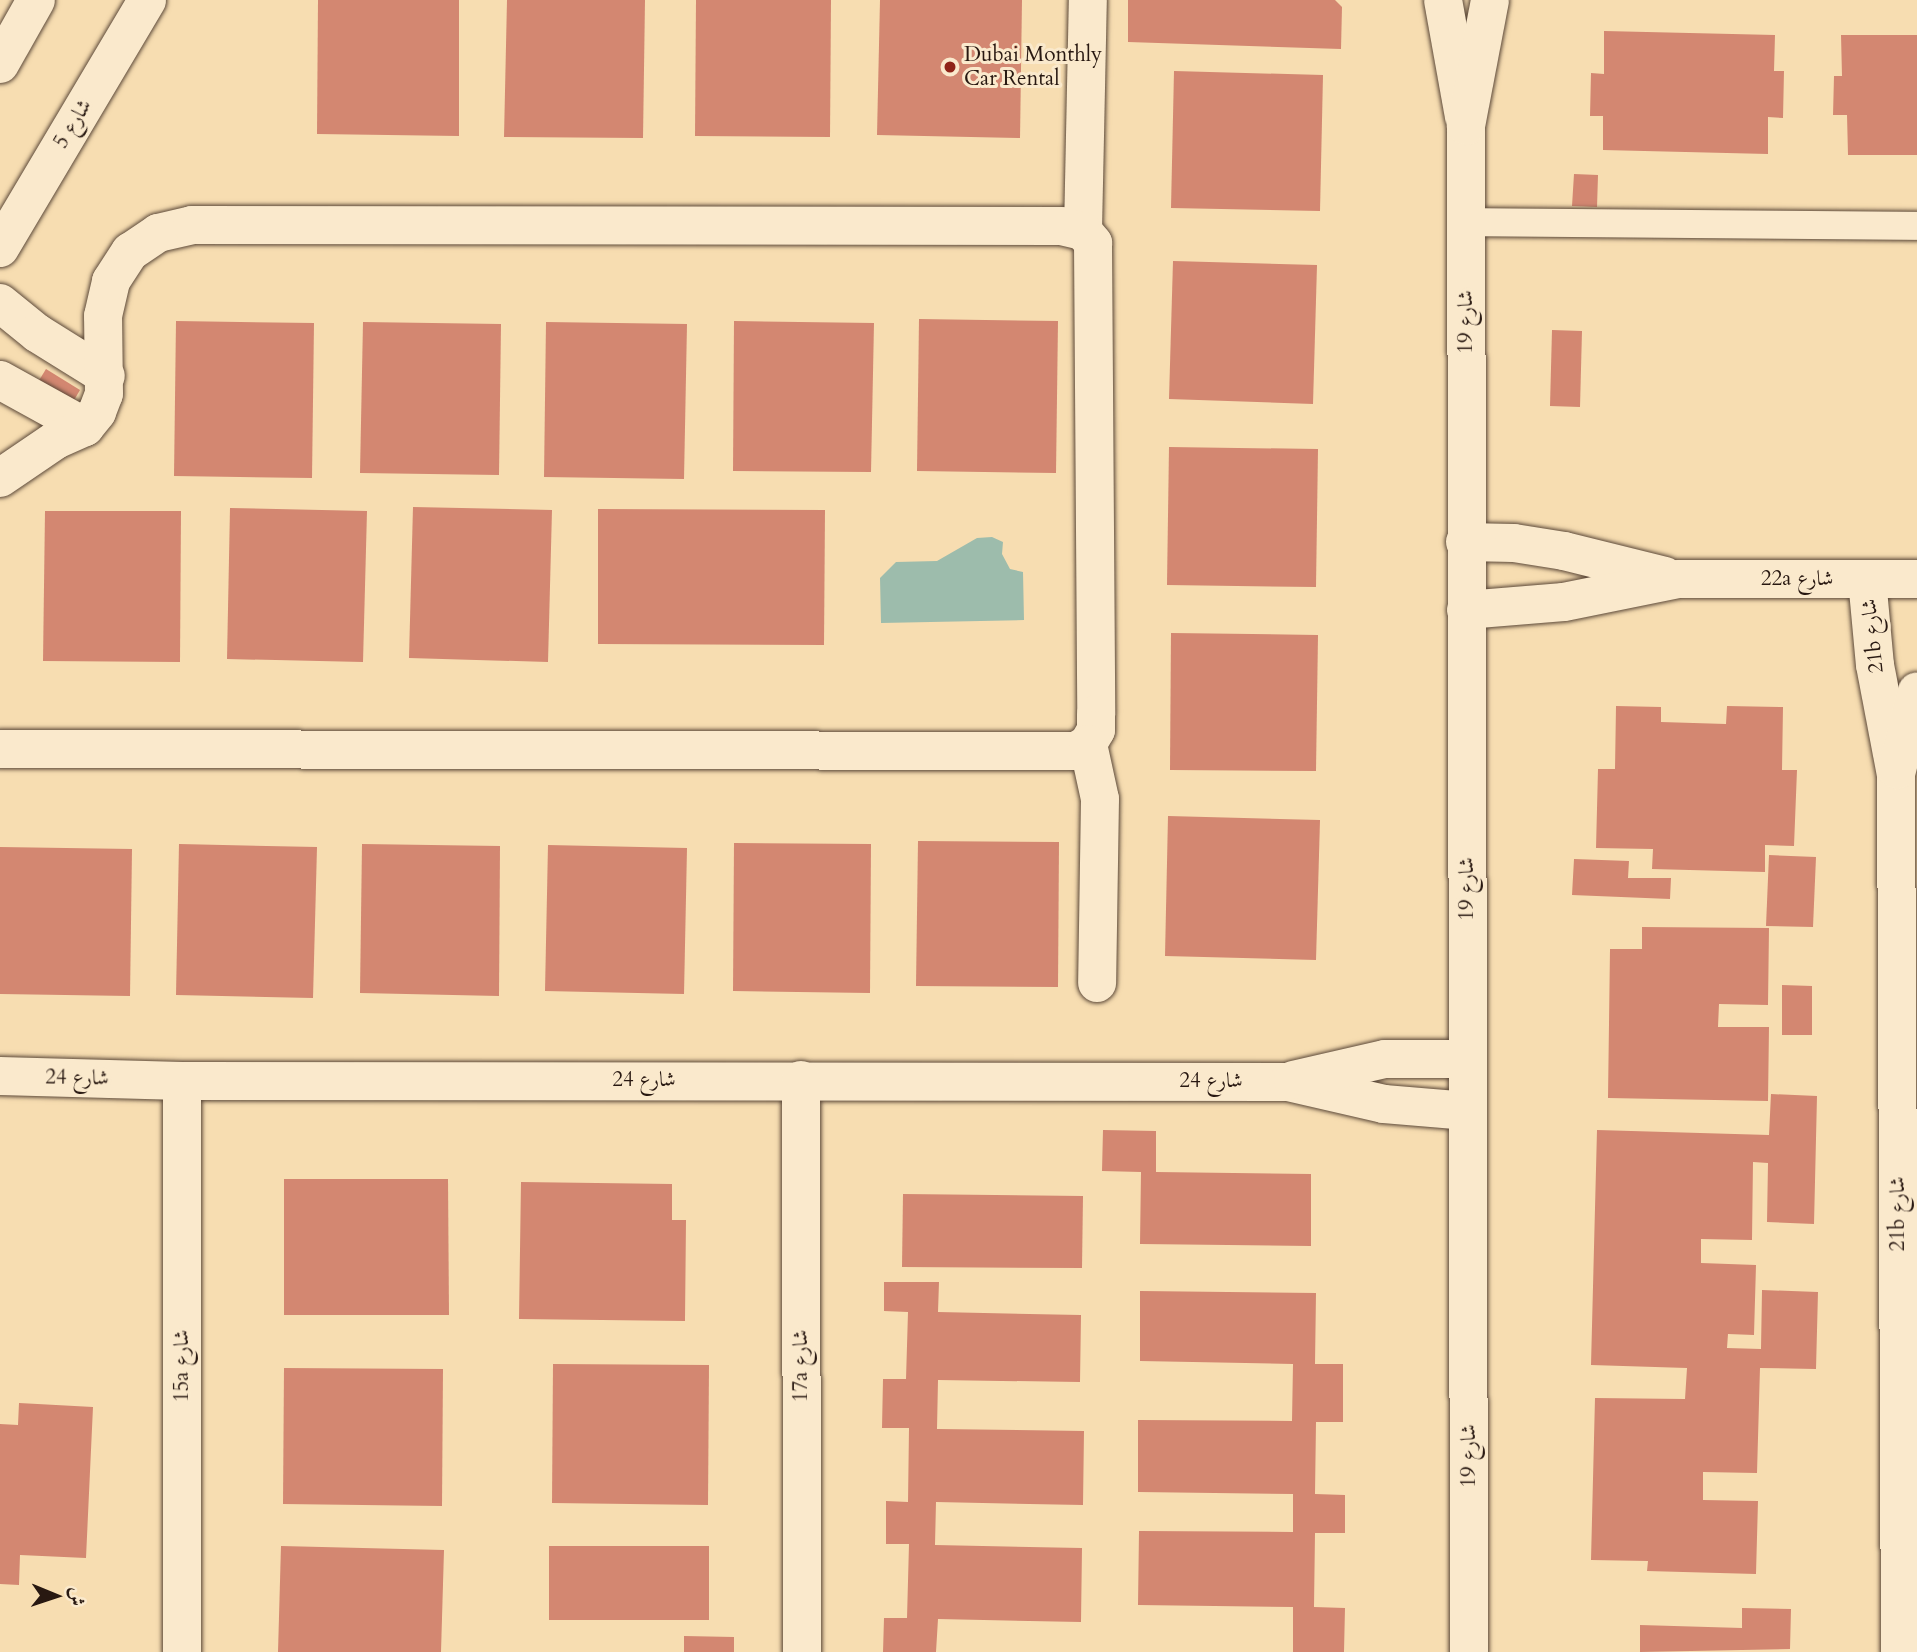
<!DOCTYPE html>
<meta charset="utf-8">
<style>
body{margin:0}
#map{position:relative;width:1917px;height:1652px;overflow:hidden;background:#f7ddb1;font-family:Cardo,Amiri,serif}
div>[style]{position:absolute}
.water>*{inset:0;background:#9dbcac}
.building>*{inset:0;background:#d38771}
.roads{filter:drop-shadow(0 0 2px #5c4939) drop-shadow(0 0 2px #5c4939)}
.service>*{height:28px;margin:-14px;padding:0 14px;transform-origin:14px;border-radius:14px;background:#fae9cc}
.minor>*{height:38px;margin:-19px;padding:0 19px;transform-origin:19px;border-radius:19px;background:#fae9cc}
.tertiary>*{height:38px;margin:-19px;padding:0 19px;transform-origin:19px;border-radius:19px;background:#fae9cc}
.dots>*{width:19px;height:19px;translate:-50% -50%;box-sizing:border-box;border:4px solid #fae9cc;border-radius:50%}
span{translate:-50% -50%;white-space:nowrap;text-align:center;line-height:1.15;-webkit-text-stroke:6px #fae9cc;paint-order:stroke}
.poi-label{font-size:21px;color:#281811}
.left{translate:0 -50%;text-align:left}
.street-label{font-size:21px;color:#281811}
.north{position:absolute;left:21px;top:1561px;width:70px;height:70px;-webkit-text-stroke:5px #fae9cc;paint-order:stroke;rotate:92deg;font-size:19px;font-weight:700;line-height:28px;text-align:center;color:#281811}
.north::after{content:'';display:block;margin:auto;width:24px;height:32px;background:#281811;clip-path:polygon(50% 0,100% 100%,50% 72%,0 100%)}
</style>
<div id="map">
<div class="water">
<div style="clip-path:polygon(992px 537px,1003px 542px,1002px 554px,1010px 569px,1023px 572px,1024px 620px,881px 623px,880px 578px,896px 562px,937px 561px,977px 538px)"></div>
</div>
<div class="building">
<div style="clip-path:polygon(318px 0,459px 0,459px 136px,317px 134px)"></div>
<div style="clip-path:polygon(507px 0,645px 0,643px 138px,504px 137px)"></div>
<div style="clip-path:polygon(696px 0,831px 0,830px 137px,695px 136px)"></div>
<div style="clip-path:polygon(880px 0,1022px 0,1020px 138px,877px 135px)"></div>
<div style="clip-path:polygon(1128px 0,1335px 0,1342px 7px,1341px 49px,1128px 42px)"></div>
<div style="clip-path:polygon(1604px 31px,1775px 35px,1774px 71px,1784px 71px,1783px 118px,1768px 117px,1768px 154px,1603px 150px,1603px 116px,1590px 116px,1591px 73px,1604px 74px)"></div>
<div style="clip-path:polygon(1841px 35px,1917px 35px,1917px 155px,1848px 155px,1847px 115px,1833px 115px,1834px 76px,1842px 76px)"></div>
<div style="clip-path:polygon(1174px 71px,1323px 75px,1320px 211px,1171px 208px)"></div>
<div style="clip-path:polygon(1574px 174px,1598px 175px,1597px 207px,1572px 206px)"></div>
<div style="clip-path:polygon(1173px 261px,1317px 265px,1313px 404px,1169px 399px)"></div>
<div style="clip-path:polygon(919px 319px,1058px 321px,1056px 473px,917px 471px)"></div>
<div style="clip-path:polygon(176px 321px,314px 323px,312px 478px,174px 476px)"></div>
<div style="clip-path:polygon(734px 321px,874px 323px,871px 472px,733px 471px)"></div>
<div style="clip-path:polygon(363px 322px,501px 324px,499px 475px,360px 473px)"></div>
<div style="clip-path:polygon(546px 322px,687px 324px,684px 479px,544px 477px)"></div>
<div style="clip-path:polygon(1552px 330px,1582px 331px,1580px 407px,1550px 406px)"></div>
<div style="clip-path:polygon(46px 369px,80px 390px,70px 407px,35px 387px)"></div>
<div style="clip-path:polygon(1169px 447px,1318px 449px,1316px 587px,1167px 585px)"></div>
<div style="clip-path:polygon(413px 507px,552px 510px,548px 662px,409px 658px)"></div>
<div style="clip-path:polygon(230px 508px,367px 511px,363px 662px,227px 659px)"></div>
<div style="clip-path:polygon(598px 509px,825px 510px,824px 645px,598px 644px)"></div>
<div style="clip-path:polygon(45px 511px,181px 511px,180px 662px,43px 661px)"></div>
<div style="clip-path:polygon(1171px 633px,1318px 635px,1316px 771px,1170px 770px)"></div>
<div style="clip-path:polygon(1616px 706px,1661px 707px,1661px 722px,1726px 724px,1727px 706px,1783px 707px,1782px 770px,1797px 770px,1794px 846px,1765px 845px,1765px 872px,1652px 869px,1653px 849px,1596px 848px,1598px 769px,1615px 769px)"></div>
<div style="clip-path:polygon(1168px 816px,1320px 820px,1316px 960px,1165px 956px)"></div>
<div style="clip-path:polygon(918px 841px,1059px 842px,1058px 987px,916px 986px)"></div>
<div style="clip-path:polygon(734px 843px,871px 844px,870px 993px,733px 991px)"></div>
<div style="clip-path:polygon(179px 844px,317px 847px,313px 998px,176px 995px)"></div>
<div style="clip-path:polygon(362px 844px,500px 846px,499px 996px,360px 993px)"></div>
<div style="clip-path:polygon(548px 845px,687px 848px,684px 994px,545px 991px)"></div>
<div style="clip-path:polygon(0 847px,132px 849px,130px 996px,0 994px)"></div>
<div style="clip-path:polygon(1769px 855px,1816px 857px,1813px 927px,1766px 926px)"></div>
<div style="clip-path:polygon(1574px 859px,1629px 861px,1628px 878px,1671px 878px,1670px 899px,1572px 895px)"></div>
<div style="clip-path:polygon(1642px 927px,1769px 928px,1768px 1005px,1719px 1004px,1718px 1027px,1769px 1027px,1768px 1101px,1608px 1098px,1610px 949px,1642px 949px)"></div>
<div style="clip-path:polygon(1782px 985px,1812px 986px,1812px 1035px,1782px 1035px)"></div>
<div style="clip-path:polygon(1771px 1094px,1817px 1096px,1814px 1224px,1767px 1222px,1768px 1163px,1753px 1162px,1752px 1240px,1701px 1239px,1701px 1263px,1756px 1265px,1754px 1335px,1728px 1334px,1727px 1348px,1761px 1349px,1762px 1290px,1818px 1292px,1816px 1369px,1760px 1368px,1757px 1473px,1703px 1472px,1703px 1500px,1758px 1501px,1756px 1574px,1647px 1571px,1648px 1561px,1591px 1560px,1595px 1398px,1685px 1399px,1687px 1368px,1591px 1365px,1597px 1130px,1769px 1135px)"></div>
<div style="clip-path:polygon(1103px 1130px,1156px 1131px,1156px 1172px,1311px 1174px,1311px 1246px,1140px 1244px,1141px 1172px,1102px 1171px)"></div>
<div style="clip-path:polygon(284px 1179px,448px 1179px,449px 1315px,284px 1315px)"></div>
<div style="clip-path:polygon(521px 1182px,672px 1184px,672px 1220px,686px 1220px,685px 1321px,519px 1319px)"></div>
<div style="clip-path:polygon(903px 1194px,1083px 1196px,1082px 1268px,902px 1267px)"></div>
<div style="clip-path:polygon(884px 1282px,939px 1282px,938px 1312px,1081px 1315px,1080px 1382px,938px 1380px,937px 1429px,1084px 1431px,1083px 1505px,936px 1502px,935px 1545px,1082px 1548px,1081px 1622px,938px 1619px,936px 1652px,883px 1652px,884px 1618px,907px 1618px,909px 1544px,886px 1544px,886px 1501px,908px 1502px,909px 1428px,882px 1428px,883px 1379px,906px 1379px,908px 1312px,884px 1311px)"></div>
<div style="clip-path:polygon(1140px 1291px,1316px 1293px,1315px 1364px,1343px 1364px,1343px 1422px,1316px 1422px,1315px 1494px,1345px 1495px,1345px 1533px,1315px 1533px,1314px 1607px,1345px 1608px,1344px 1652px,1293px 1652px,1293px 1607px,1138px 1605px,1139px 1531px,1293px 1532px,1293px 1494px,1138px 1492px,1138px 1420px,1292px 1421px,1293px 1364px,1140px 1361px)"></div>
<div style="clip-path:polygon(553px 1364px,709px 1365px,708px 1505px,552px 1503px)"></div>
<div style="clip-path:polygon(284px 1368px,443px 1369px,442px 1506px,283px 1504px)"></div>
<div style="clip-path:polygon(19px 1403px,93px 1407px,86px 1558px,20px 1555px,19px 1585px,0 1584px,0 1424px,18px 1425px)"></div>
<div style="clip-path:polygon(281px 1546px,444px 1550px,441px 1652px,278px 1652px)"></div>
<div style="clip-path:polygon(549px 1546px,709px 1546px,709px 1620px,549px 1620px)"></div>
<div style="clip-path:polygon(1742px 1608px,1791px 1609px,1790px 1649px,1640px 1652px,1640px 1625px,1742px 1628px)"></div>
<div style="clip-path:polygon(684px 1636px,734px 1637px,734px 1652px,684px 1652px)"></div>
</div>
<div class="roads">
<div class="service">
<div style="left:1466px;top:222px;width:451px;rotate:0.5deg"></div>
</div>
<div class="minor">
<div style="left:1443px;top:0;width:119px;rotate:79.8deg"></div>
<div style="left:1083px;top:231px;width:231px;rotate:-88.8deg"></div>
<div style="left:0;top:303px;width:48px;rotate:39deg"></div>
<div style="left:37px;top:333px;width:81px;rotate:31.9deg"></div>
<div style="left:0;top:380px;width:97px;rotate:28.9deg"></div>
<div style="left:0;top:478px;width:68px;rotate:-34.2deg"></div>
<div style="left:56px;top:440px;width:32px;rotate:-24deg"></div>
<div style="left:85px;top:427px;width:19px;rotate:-51deg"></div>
<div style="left:97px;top:412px;width:19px;rotate:-69deg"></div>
<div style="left:104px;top:394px;width:78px;rotate:-90.7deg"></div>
<div style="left:103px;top:316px;width:36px;rotate:-77deg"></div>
<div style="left:111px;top:281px;width:35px;rotate:-57deg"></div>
<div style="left:130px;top:252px;width:34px;rotate:-34deg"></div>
<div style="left:158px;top:233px;width:35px;rotate:-13deg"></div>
<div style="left:192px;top:225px;width:869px;rotate:0.07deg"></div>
<div style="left:1061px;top:226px;width:23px;rotate:13deg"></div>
<div style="left:1083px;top:231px;width:16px;rotate:50deg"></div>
<div style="left:1093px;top:243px;width:471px;rotate:89.6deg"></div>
<div style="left:1096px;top:714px;width:16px;rotate:90deg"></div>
<div style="left:1096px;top:730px;width:16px;rotate:120deg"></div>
<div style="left:1088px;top:744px;width:14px;rotate:150deg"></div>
<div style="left:1076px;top:751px;width:1076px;rotate:-179.89deg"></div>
<div style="left:1465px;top:542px;width:49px;rotate:1.2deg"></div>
<div style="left:1514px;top:543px;width:51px;rotate:9.1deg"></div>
<div style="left:1564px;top:551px;width:104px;rotate:13.9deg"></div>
<div style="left:1867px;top:579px;width:86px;rotate:84.7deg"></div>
<div style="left:1875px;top:665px;width:112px;rotate:79.2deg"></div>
<div style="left:1896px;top:775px;width:877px;rotate:89.74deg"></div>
<div style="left:1466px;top:610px;width:98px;rotate:-4.7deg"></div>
<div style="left:1564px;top:602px;width:116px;rotate:-11.4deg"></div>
<div style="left:1678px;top:579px;width:239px"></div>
<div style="left:1088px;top:744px;width:56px;rotate:77.7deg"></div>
<div style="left:1100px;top:799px;width:184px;rotate:90.9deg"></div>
<div style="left:1897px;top:770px;width:81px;rotate:-75.8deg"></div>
<div style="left:0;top:1076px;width:182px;rotate:1.6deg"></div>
<div style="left:182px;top:1081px;width:1106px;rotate:0.05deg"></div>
<div style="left:1288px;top:1082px;width:98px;rotate:12.9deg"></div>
<div style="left:1384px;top:1104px;width:84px;rotate:4.8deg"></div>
<div style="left:801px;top:1080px;width:572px;rotate:89.9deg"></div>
<div style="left:1293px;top:1080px;width:94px;rotate:-12.9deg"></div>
<div style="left:1385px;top:1059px;width:83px"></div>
<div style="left:182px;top:1081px;width:571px;rotate:90deg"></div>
<div style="left:1469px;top:1652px;width:1526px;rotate:-90.11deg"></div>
<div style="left:1466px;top:126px;width:128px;rotate:-79.2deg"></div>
</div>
<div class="tertiary">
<div style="left:0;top:64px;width:73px;rotate:-60.6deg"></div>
<div style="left:0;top:248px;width:288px;rotate:-59.3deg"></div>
</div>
</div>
<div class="dots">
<div style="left:950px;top:67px;background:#8f2418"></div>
</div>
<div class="poi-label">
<span class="left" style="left:964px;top:67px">Dubai Monthly<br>Car Rental</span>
</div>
<div class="street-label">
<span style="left:73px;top:124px;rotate:-59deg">شارع 5</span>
<span style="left:1466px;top:322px;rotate:-90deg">شارع 19</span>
<span style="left:1797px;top:579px">22a شارع</span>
<span style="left:1873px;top:636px;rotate:-96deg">21b شارع</span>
<span style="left:1467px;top:889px;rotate:-90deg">شارع 19</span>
<span style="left:77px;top:1078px;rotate:1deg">شارع 24</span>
<span style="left:644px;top:1080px">شارع 24</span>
<span style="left:1211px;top:1081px">شارع 24</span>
<span style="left:1898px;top:1214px;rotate:-90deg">21b شارع</span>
<span style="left:182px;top:1366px;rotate:-90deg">15a شارع</span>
<span style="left:801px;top:1366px;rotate:-90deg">17a شارع</span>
<span style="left:1469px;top:1456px;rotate:-90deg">شارع 19</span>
</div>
<div class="north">ش</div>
</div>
